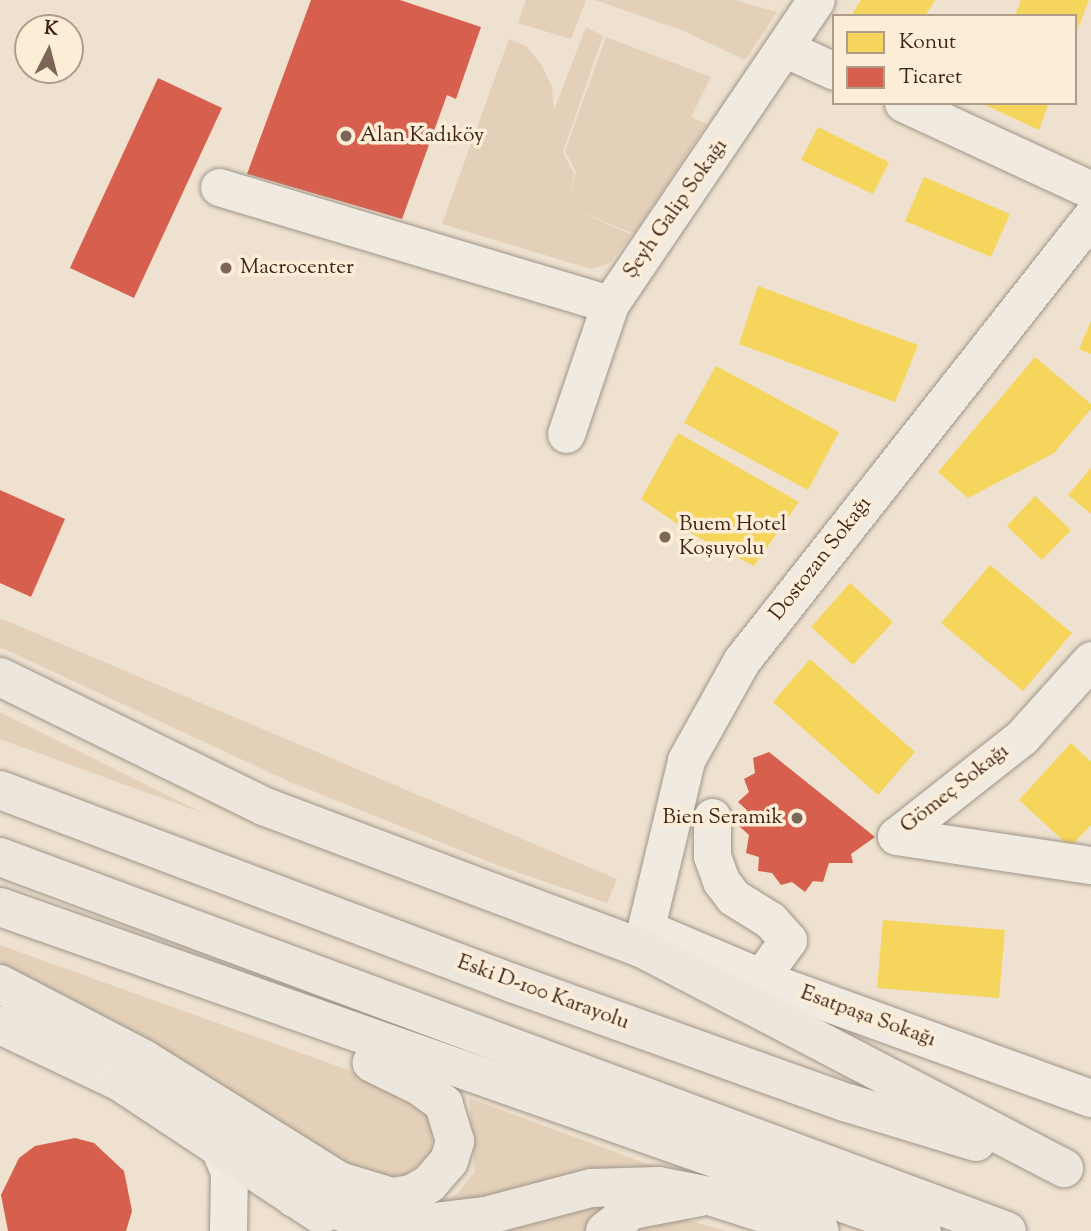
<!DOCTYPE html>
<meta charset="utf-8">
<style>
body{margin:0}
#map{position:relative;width:1091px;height:1231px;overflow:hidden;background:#eee1cf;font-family:"Sorts Mill Goudy",serif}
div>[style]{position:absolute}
.green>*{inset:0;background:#e4d0b8}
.homes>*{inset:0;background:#f6d55c}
.shops>*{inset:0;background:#d6604d}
.roads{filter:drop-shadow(0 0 2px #9f9589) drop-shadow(0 0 2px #9f9589)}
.minor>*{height:37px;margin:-18.5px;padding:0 18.5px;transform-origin:18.5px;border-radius:18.5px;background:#f0eae0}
.major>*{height:38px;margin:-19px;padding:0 19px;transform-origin:19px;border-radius:19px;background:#ede6dc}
.highway>*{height:38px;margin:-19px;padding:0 19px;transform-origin:19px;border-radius:19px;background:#ede6dc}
.dots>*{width:19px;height:19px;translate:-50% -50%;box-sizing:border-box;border:4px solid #fcedd7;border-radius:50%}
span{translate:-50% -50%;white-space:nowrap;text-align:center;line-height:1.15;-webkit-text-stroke:7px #fcedd7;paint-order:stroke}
.poi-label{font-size:21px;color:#3d2318}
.left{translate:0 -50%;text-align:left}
.right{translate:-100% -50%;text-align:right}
.street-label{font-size:21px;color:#3d2318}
.legend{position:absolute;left:832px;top:14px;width:245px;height:91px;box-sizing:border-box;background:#fcedd7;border:2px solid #b09c8b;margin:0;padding:9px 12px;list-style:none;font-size:21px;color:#3d2318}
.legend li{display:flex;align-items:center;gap:14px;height:35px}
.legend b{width:35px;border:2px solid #b09c8b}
.north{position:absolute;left:14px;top:14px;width:70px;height:70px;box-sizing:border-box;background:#fcedd7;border:2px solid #b09c8b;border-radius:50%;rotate:6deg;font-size:19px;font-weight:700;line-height:28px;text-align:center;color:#3d2318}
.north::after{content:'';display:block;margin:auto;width:24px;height:32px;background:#7b6658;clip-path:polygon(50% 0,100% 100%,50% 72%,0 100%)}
</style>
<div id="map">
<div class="green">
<div style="clip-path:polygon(526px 0,586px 0,571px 39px,518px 23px)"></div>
<div style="clip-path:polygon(595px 0,735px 0,777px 12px,745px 60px,684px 31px)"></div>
<div style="clip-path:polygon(586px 27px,603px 36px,563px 152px,574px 174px,570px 195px,576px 172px,565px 151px,606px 37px,711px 77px,691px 117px,707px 124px,634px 234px,567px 206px,632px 235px,610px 263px,591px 269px,442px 224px,509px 39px,526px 46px,541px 64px,552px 87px,554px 110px)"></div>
<div style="clip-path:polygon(0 618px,617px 879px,607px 903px,502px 867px,288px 781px,0 647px)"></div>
<div style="clip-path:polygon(0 712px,205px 814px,0 739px)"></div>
<div style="clip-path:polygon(0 945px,412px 1093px,425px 1110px,433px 1133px,431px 1152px,402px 1180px,376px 1180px,0 968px)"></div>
<div style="clip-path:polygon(469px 1098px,664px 1170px,623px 1166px,416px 1217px,457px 1194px,475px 1171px)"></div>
<div style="clip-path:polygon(616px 1201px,588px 1231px,507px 1231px)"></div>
<div style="clip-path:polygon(666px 1217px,688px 1220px,727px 1231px,638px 1231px)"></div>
</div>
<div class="homes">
<div style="clip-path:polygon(861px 0,935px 0,925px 16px,851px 16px)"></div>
<div style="clip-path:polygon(1021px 0,1089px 0,1075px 36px,1075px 16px,1015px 16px)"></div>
<div style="clip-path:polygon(981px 103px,1049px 103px,1039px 130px)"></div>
<div style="clip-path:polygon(818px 127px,889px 162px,873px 194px,801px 160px)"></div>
<div style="clip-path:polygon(924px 177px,1010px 214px,991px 257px,905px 221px)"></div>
<div style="clip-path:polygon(758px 286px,918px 345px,895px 402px,739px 344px)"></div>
<div style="clip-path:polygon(1091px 321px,1091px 354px,1079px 349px)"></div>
<div style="clip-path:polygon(1035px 357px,1091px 404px,1091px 409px,1054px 453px,968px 498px,938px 472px)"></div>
<div style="clip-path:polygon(716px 366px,839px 432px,808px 490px,684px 423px)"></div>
<div style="clip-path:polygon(678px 433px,799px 502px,754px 566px,692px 534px,641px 499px)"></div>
<div style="clip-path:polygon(1091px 468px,1091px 514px,1068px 495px)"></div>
<div style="clip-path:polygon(1035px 496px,1071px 530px,1042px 560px,1007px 526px)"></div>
<div style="clip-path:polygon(990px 565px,1072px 633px,1023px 691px,941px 623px)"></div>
<div style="clip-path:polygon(850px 583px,893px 622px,853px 665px,811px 627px)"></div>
<div style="clip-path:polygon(810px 659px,915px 752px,878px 795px,773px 702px)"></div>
<div style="clip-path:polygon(1071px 743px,1091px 762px,1091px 825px,1070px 847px,1019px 800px)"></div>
<div style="clip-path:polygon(883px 920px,1005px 930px,999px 998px,877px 988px)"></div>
</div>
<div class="shops">
<div style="clip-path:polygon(311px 0,400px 0,481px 27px,456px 99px,447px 95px,402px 219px,247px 174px)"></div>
<div style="clip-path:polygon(158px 78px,222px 108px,134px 298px,70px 268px)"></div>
<div style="clip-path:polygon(0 490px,65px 519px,31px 597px,0 583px)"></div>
<div style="clip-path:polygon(769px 752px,875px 837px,851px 854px,853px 863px,829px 863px,823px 882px,813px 881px,805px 892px,792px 882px,781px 885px,772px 873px,758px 871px,759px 857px,746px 853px,749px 835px,739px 826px,747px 810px,738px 802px,749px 792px,744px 779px,755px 773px,753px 758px)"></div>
<div style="clip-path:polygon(75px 1138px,94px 1143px,124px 1171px,132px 1211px,126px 1231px,8px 1231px,1px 1195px,19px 1158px,35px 1146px)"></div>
</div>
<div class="roads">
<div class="minor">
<div style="left:786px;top:49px;width:53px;rotate:24.6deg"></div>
<div style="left:903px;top:103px;width:207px;rotate:24.8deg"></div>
<div style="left:219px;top:187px;width:408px;rotate:16.7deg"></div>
<div style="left:566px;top:434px;width:137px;rotate:-71.3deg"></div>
<div style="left:610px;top:304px;width:367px;rotate:-55.9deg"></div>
<div style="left:1091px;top:660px;width:103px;rotate:131.9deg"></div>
<div style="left:1022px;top:737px;width:160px;rotate:141.8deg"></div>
<div style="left:896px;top:836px;width:197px;rotate:8.5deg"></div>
<div style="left:712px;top:817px;width:39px;rotate:90deg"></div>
<div style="left:712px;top:856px;width:27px;rotate:70deg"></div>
<div style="left:721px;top:881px;width:20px;rotate:53deg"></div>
<div style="left:733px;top:897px;width:44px;rotate:31.9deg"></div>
<div style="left:770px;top:920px;width:27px;rotate:48deg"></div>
<div style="left:788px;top:940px;width:46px;rotate:126.1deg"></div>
<div style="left:647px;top:929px;width:146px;rotate:23deg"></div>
<div style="left:781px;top:986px;width:330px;rotate:19.9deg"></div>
<div style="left:641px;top:948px;width:193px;rotate:-76.5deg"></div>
<div style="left:686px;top:760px;width:115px;rotate:-60.8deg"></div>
<div style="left:742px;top:660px;width:564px;rotate:-51.77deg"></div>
<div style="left:219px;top:1148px;width:26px;rotate:67deg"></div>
<div style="left:229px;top:1172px;width:59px;rotate:91deg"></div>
</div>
<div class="major">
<div style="left:0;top:1025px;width:133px;rotate:25.4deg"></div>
<div style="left:120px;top:1082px;width:241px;rotate:33.5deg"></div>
<div style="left:605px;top:1231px;width:34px;rotate:-38deg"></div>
<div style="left:632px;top:1210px;width:69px;rotate:-10.8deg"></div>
</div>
<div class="highway">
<div style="left:0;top:677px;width:293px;rotate:26.1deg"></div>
<div style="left:263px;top:806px;width:404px;rotate:20.6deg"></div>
<div style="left:641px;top:948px;width:477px;rotate:27.5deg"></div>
<div style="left:0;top:790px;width:547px;rotate:20.65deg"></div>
<div style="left:512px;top:983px;width:357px;rotate:19.7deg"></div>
<div style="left:848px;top:1103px;width:134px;rotate:16.9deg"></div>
<div style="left:0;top:857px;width:1074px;rotate:20.38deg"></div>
<div style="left:0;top:907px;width:977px;rotate:19.36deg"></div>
<div style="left:0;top:984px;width:162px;rotate:27.5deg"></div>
<div style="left:144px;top:1059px;width:230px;rotate:32deg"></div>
<div style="left:339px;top:1181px;width:55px;rotate:16.8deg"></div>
<div style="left:392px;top:1197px;width:19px;rotate:-9deg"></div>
<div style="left:411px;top:1194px;width:21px;rotate:-29deg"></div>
<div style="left:429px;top:1184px;width:30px;rotate:-49deg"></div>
<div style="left:449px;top:1161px;width:21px;rotate:-73deg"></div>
<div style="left:455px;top:1141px;width:39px;rotate:-107deg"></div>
<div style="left:444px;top:1104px;width:29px;rotate:-144deg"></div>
<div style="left:421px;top:1087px;width:55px;rotate:-153.9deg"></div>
<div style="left:294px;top:1198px;width:103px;rotate:16.3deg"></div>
<div style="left:393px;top:1227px;width:93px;rotate:-6.8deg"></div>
<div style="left:485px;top:1216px;width:110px;rotate:-14.8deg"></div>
<div style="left:591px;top:1188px;width:67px;rotate:-1.7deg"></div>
<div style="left:658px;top:1186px;width:52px;rotate:11.1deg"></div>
<div style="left:709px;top:1196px;width:116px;rotate:17.5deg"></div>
</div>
</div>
<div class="dots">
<div style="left:346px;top:136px;background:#7b6658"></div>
<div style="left:226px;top:268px;background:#7b6658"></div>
<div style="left:665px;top:537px;background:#7b6658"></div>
<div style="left:797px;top:818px;background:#7b6658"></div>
</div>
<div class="poi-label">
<span class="left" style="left:360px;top:136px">Alan Kadıköy</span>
<span class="left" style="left:240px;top:268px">Macrocenter</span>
<span class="left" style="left:679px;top:537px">Buem Hotel<br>Koşuyolu</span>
<span class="right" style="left:783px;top:818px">Bien Seramik</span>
</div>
<div class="street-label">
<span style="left:676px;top:209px;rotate:-55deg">Şeyh Galip Sokağı</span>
<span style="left:821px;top:559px;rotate:-52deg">Dostozan Sokağı</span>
<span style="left:955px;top:789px;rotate:-38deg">Gömeç Sokağı</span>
<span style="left:543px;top:993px;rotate:20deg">Eski D-100 Karayolu</span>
<span style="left:868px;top:1017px;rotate:20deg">Esatpaşa Sokağı</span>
</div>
<ul class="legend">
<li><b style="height:19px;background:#f6d55c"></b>Konut</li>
<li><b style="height:19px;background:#d6604d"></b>Ticaret</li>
</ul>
<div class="north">K</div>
</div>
